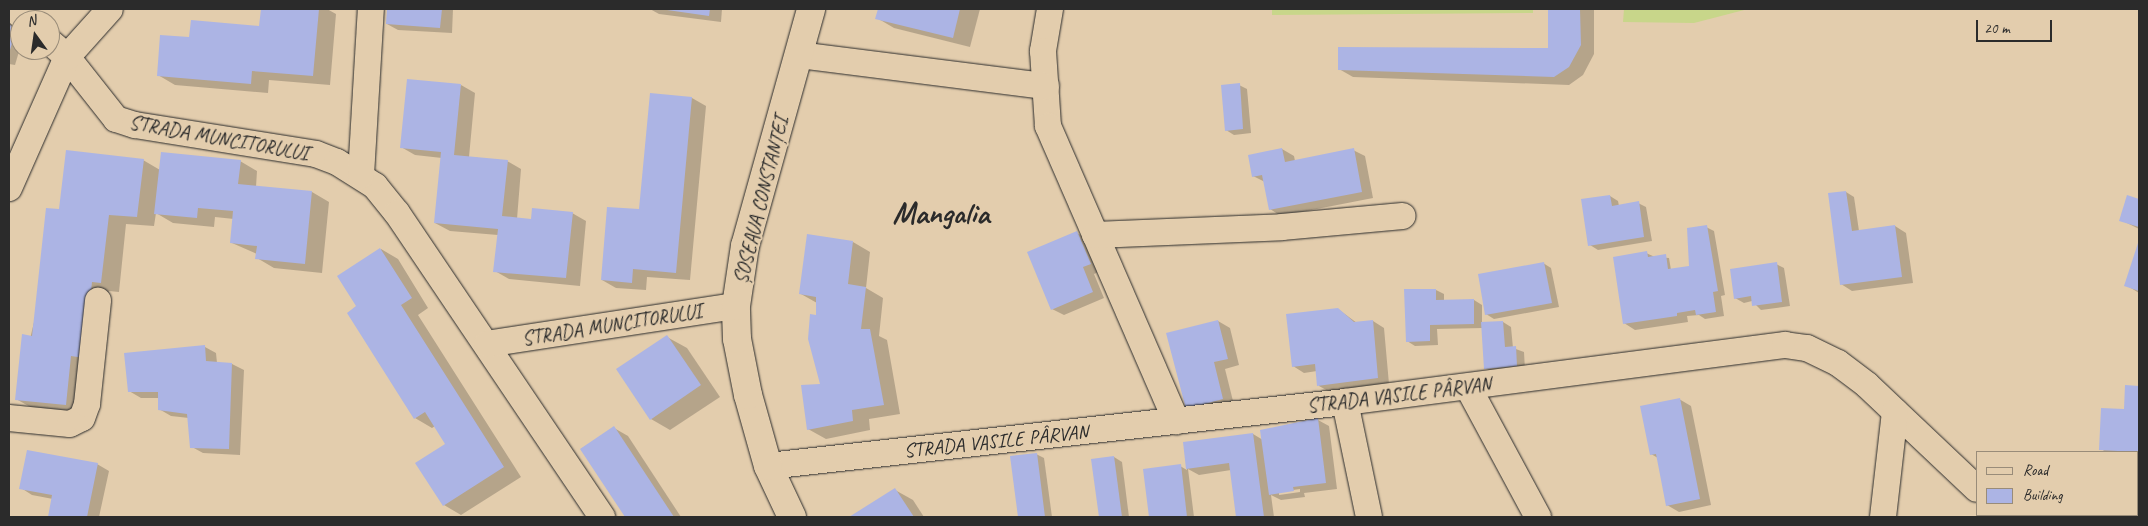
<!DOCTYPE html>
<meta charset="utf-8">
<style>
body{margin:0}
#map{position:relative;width:2148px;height:526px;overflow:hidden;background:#e3cdad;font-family:Caveat,sans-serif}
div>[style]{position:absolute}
.green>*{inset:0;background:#c8d68a}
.shadow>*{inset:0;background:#0003}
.building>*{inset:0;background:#acb4e4}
.roads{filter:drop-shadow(0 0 1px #2b2b2b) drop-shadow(0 0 1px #2b2b2b)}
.minor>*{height:26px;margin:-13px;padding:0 13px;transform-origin:13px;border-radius:13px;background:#e3cdad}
.secondary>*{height:28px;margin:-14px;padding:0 14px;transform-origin:14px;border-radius:14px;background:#e3cdad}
span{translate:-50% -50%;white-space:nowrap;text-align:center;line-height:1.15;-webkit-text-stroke:4px #e3cdad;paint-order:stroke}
.street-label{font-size:20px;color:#2b2b2b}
.town-label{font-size:30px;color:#2b2b2b;font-weight:700}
.frame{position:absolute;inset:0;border:10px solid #2b2b2b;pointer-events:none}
.legend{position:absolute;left:1976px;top:451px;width:162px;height:65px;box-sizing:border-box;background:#e3cdad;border:1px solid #998c79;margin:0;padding:6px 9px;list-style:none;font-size:15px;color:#2b2b2b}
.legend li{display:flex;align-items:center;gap:10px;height:25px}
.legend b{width:25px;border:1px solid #998c79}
.north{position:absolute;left:10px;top:10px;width:50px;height:50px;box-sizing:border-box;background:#e3cdad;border:1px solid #998c79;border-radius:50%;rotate:346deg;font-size:14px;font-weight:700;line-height:20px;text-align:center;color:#2b2b2b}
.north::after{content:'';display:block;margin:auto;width:18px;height:22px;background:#2b2b2b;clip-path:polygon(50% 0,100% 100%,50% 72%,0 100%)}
.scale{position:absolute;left:1976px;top:20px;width:76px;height:22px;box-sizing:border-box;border:2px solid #2b2b2b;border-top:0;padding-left:6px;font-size:15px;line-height:18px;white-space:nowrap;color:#2b2b2b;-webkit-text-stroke:4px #e3cdad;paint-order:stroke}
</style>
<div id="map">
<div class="green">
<div style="clip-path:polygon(1272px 9px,1533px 9px,1533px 13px,1272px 15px)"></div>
<div style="clip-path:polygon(1624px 9px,1748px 9px,1694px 23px,1623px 22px)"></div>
</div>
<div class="shadow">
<div style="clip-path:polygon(262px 9px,327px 9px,336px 14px,330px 85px,269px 80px,268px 93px,175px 85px,158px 75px,190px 39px,260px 27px)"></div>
<div style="clip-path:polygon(388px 9px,453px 9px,452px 33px,398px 30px,387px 24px)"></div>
<div style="clip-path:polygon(597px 9px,629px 9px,629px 10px)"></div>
<div style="clip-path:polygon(650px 9px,722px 9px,721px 22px,659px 14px)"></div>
<div style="clip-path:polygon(879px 9px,980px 9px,970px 47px,894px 28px,877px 18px)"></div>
<div style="clip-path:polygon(1549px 9px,1594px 9px,1594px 54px,1583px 75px,1569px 85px,1353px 77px,1339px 69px,1549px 49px)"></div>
<div style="clip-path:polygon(9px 26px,20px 30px,20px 48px,15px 65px,9px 64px)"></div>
<div style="clip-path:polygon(461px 85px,475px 93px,469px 157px,507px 161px,521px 169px,517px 219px,532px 220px,572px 213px,586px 221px,580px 286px,509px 279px,495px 271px,498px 235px,450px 231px,435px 223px,442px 158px,415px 155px,401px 147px)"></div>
<div style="clip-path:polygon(1239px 85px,1247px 89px,1251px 133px,1234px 135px,1226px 130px)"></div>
<div style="clip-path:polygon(651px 94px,692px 98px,706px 106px,690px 280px,647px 277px,646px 290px,616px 288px,602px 280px,640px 211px)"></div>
<div style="clip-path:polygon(1282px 149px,1294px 156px,1295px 161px,1353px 150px,1365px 156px,1373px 198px,1281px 216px,1270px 209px,1265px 182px,1253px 176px)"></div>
<div style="clip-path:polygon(143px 160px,160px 170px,240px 161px,257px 171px,256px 187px,312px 192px,329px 202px,322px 273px,274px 268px,257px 258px,257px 254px,232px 243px,234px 219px,215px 217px,214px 227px,173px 223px,156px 213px,154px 226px,126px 224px,119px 292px,109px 291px,101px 367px,83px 415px,34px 409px,16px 399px,60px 211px)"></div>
<div style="clip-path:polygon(1846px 192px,1854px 197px,1859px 231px,1895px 226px,1906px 233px,1913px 283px,1852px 291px,1841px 284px)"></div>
<div style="clip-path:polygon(1610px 196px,1618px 201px,1619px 206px,1638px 203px,1646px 207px,1652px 241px,1598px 250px,1590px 245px)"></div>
<div style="clip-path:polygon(2128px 197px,2139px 200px,2139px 229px,2121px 220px)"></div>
<div style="clip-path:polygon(1706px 227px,1714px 231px,1725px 295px,1721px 296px,1724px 316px,1705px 319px,1699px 315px,1687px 316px,1688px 322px,1635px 330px,1624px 323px,1646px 253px,1655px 257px,1669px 258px,1671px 270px,1690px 267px)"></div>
<div style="clip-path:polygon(1077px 233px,1088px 239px,1101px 271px,1094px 274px,1104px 298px,1064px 315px,1052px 309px)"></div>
<div style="clip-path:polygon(853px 242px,870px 252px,866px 288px,883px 298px,879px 336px,887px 340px,900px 414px,869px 419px,870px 430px,826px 439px,808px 429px,821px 386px,817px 303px,801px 294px)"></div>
<div style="clip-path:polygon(2139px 243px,2139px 293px,2126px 285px)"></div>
<div style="clip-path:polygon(381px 249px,398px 259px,428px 308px,418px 315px,521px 477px,461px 515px,444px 505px,417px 463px,447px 445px,435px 426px,432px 428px,415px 418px,358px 307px)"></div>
<div style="clip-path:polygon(1543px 263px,1551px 268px,1559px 307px,1494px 319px,1486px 314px)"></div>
<div style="clip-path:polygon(1776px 264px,1784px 268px,1790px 306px,1761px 310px,1752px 301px,1744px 303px,1735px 298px)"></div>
<div style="clip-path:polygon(1436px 290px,1444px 294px,1444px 301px,1474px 300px,1482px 305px,1482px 324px,1503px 322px,1511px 327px,1513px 348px,1524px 352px,1525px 370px,1493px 372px,1485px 368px,1483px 328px,1437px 329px,1438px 345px,1415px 346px,1407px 341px)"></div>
<div style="clip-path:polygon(1338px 309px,1357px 323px,1373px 321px,1384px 328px,1389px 384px,1330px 392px,1319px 386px,1317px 371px,1304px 373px,1293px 366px)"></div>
<div style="clip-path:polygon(1218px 321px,1230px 328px,1239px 365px,1225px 369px,1234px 405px,1199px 415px)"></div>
<div style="clip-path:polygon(667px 337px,687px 348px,720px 397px,670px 430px,651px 419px)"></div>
<div style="clip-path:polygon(205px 347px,216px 353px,217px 363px,232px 364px,244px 370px,240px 455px,203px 453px,192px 447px,189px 418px,171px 416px,159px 409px,159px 398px,141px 398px,129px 391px)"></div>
<div style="clip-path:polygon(2126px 387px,2139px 387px,2139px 477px,2137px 452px,2106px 452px,2101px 449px,2126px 410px)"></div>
<div style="clip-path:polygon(1679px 399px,1691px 406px,1711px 505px,1679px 512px,1667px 505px,1658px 458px,1651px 454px)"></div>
<div style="clip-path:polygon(evenodd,1318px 420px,1329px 426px,1337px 489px,1304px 493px,1305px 497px,1281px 500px,1271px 495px,1274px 517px,1237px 517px,1231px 470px,1199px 475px,1188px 469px,1194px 517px,1150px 517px,1144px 470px,1180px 466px,1187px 470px,1184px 444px,1253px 434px,1263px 440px,1318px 420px,1300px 489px,1300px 492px,1279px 495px,1279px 492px,1300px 489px)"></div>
<div style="clip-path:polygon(614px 428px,628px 436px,681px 517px,626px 517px,581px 449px)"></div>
<div style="clip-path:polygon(1036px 454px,1044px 458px,1052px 517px,1019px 517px,1011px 457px)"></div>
<div style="clip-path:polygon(1114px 457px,1122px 462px,1129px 517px,1100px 517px,1093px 460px)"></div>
<div style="clip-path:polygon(97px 464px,109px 471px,99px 517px,49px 517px,53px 499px,32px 495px,21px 488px)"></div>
<div style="clip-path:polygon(895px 490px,913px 500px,924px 517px,852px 517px)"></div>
</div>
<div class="building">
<div style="clip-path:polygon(261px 9px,319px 9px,313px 76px,252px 71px,251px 84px,157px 76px,160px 35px,189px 37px,191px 20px,259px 26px)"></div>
<div style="clip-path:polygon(387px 9px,442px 9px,440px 28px,386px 24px)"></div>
<div style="clip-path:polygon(660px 9px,710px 9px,709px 16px)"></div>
<div style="clip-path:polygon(878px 9px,960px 9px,953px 38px,875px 19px)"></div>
<div style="clip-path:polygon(1548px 9px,1580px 9px,1581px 45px,1569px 67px,1554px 77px,1338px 70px,1338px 47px,1548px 48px)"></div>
<div style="clip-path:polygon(9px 25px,17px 27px,9px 53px)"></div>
<div style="clip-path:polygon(407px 79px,461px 84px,454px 155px,508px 160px,502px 216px,531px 219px,532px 208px,573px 212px,566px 278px,493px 272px,498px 229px,434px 223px,441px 152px,400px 148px)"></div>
<div style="clip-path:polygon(1240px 83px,1243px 129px,1225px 131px,1221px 85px)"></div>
<div style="clip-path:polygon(650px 93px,692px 97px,676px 273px,633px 269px,632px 283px,601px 280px,607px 207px,639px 209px)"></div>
<div style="clip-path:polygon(1282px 148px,1285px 162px,1354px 148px,1362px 192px,1269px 210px,1262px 175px,1252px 177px,1248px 155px)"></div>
<div style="clip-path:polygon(66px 150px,144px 159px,137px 217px,109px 215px,101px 283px,92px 282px,84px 358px,71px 356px,66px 405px,15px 400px,22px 334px,32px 336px,46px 208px,59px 209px)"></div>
<div style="clip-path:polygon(161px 152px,241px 160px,238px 184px,312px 191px,305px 264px,255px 259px,257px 246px,230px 243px,233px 211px,198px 208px,197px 218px,154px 214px)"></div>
<div style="clip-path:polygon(1846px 191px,1852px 231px,1895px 225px,1902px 277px,1840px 285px,1828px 193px)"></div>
<div style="clip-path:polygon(1610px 195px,1612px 206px,1639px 201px,1644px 237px,1588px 246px,1581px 199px)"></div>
<div style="clip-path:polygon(2127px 195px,2139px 199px,2139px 227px,2119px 221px)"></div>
<div style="clip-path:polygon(1707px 225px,1718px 291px,1713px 292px,1716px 312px,1696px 315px,1695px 310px,1677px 313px,1677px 316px,1623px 324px,1613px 257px,1647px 251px,1648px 257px,1666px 254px,1668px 269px,1689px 266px,1687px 228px)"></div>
<div style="clip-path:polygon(1077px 231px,1091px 264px,1083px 267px,1093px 292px,1051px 310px,1027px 252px)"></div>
<div style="clip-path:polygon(807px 234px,853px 241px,848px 284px,866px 287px,861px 329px,870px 329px,884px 405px,852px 410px,853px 421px,807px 430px,801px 385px,820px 384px,808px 339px,810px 314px,816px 315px,816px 297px,799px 294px)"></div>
<div style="clip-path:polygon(2139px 240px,2139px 291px,2124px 286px)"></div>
<div style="clip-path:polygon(380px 248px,412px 298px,401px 305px,504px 467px,443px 506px,415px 463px,445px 444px,425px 412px,414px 419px,347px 313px,356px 306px,337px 276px)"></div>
<div style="clip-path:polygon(1544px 262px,1552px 303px,1485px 315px,1478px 274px)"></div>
<div style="clip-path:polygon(1777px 262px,1782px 302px,1752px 306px,1751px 296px,1734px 299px,1730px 269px)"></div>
<div style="clip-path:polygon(1404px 289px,1436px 289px,1436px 300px,1474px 299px,1474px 324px,1430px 325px,1430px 341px,1406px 342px)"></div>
<div style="clip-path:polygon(1338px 308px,1354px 322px,1373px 320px,1378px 378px,1317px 386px,1315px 364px,1292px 367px,1286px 314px)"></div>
<div style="clip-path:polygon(1218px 320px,1228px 359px,1214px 362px,1223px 399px,1186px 409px,1166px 333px)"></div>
<div style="clip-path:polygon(1503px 321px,1505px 347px,1516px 346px,1517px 366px,1484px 369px,1481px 322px)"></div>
<div style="clip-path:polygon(667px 335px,701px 385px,650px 420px,616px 369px)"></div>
<div style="clip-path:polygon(205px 345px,206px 361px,232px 363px,229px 449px,190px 448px,187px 414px,158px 410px,158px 392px,128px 392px,124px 353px)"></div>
<div style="clip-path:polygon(2125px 385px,2139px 386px,2139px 472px,2137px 452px,2099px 450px,2101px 408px,2124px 409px)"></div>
<div style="clip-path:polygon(1680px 398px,1700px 499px,1666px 506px,1656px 454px,1650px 455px,1640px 406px)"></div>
<div style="clip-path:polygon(1318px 418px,1326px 483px,1293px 487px,1294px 491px,1269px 495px,1260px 430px)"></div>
<div style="clip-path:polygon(614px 426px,674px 517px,625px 517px,580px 449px)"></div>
<div style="clip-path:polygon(1253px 433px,1264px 517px,1236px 517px,1229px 463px,1186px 469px,1183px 442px)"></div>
<div style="clip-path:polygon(27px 450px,98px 463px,87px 517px,48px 517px,52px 495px,19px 489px)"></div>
<div style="clip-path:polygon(1037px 453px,1045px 517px,1018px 517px,1010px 456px)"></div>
<div style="clip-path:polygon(1114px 456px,1122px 517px,1099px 517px,1091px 459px)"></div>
<div style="clip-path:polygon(1181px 464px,1187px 517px,1149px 517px,1143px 469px)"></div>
<div style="clip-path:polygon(895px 488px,914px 517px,849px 517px)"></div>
</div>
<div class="roads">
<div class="minor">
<div style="left:14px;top:9px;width:16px;rotate:43deg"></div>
<div style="left:1050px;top:9px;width:43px;rotate:99.5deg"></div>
<div style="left:1043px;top:51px;width:75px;rotate:86.2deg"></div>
<div style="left:1048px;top:126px;width:322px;rotate:66.5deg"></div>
<div style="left:50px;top:42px;width:23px;rotate:41deg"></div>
<div style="left:67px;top:57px;width:79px;rotate:51.7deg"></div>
<div style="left:116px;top:119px;width:20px;rotate:18deg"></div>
<div style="left:135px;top:125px;width:183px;rotate:9.1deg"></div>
<div style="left:316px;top:154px;width:22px;rotate:21deg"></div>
<div style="left:337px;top:162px;width:45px;rotate:32.3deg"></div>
<div style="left:375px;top:186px;width:35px;rotate:51deg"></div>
<div style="left:397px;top:213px;width:367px;rotate:56deg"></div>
<div style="left:799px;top:55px;width:249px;rotate:7.2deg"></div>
<div style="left:361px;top:175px;width:166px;rotate:-86.6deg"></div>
<div style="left:9px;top:188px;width:143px;rotate:-66.1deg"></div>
<div style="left:67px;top:57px;width:64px;rotate:-48.1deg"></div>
<div style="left:1095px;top:235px;width:187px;rotate:-2.4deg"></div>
<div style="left:1282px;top:227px;width:121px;rotate:-5.2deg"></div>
<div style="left:487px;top:344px;width:252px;rotate:-8.7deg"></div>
<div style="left:1468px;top:387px;width:148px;rotate:61.7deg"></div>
<div style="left:1345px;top:402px;width:117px;rotate:78.2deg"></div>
<div style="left:9px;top:418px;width:61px;rotate:5.6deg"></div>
<div style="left:70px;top:424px;width:13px;rotate:-27deg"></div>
<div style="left:82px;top:418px;width:15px;rotate:-70deg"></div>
<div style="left:87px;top:404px;width:104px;rotate:-83.9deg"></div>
<div style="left:768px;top:466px;width:581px;rotate:-6.33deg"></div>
<div style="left:1345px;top:402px;width:444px;rotate:-7.4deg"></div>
<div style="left:1785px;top:345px;width:22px;rotate:8deg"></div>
<div style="left:1807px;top:348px;width:34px;rotate:26deg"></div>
<div style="left:1838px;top:363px;width:36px;rotate:37deg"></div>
<div style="left:1867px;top:385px;width:151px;rotate:43.4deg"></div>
<div style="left:2004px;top:515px;width:3px;rotate:45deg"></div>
<div style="left:1883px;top:517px;width:106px;rotate:-83.5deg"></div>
</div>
<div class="secondary">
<div style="left:792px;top:517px;width:56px;rotate:-115.2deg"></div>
<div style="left:768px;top:466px;width:74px;rotate:-105.7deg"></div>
<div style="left:748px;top:395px;width:57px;rotate:-101.1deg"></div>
<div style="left:737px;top:339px;width:33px;rotate:-92deg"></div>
<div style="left:736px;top:306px;width:61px;rotate:-81.5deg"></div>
<div style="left:745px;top:246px;width:246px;rotate:-74.4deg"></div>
</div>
</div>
<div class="street-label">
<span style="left:219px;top:138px;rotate:10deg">STRADA MUNCITORULUI</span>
<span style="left:761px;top:200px;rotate:-76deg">ȘOSEAUA CONSTANȚEI</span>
<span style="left:612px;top:325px;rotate:-9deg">STRADA MUNCITORULUI</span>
<span style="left:1399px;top:395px;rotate:-7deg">STRADA VASILE PÂRVAN</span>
<span style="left:996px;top:441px;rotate:-6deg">STRADA VASILE PÂRVAN</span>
</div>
<div class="town-label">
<span style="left:941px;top:213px">Mangalia</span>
</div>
<div class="frame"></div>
<ul class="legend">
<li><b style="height:6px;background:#e3cdad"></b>Road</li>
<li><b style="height:14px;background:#acb4e4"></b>Building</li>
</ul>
<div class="north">N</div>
<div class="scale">20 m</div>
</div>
